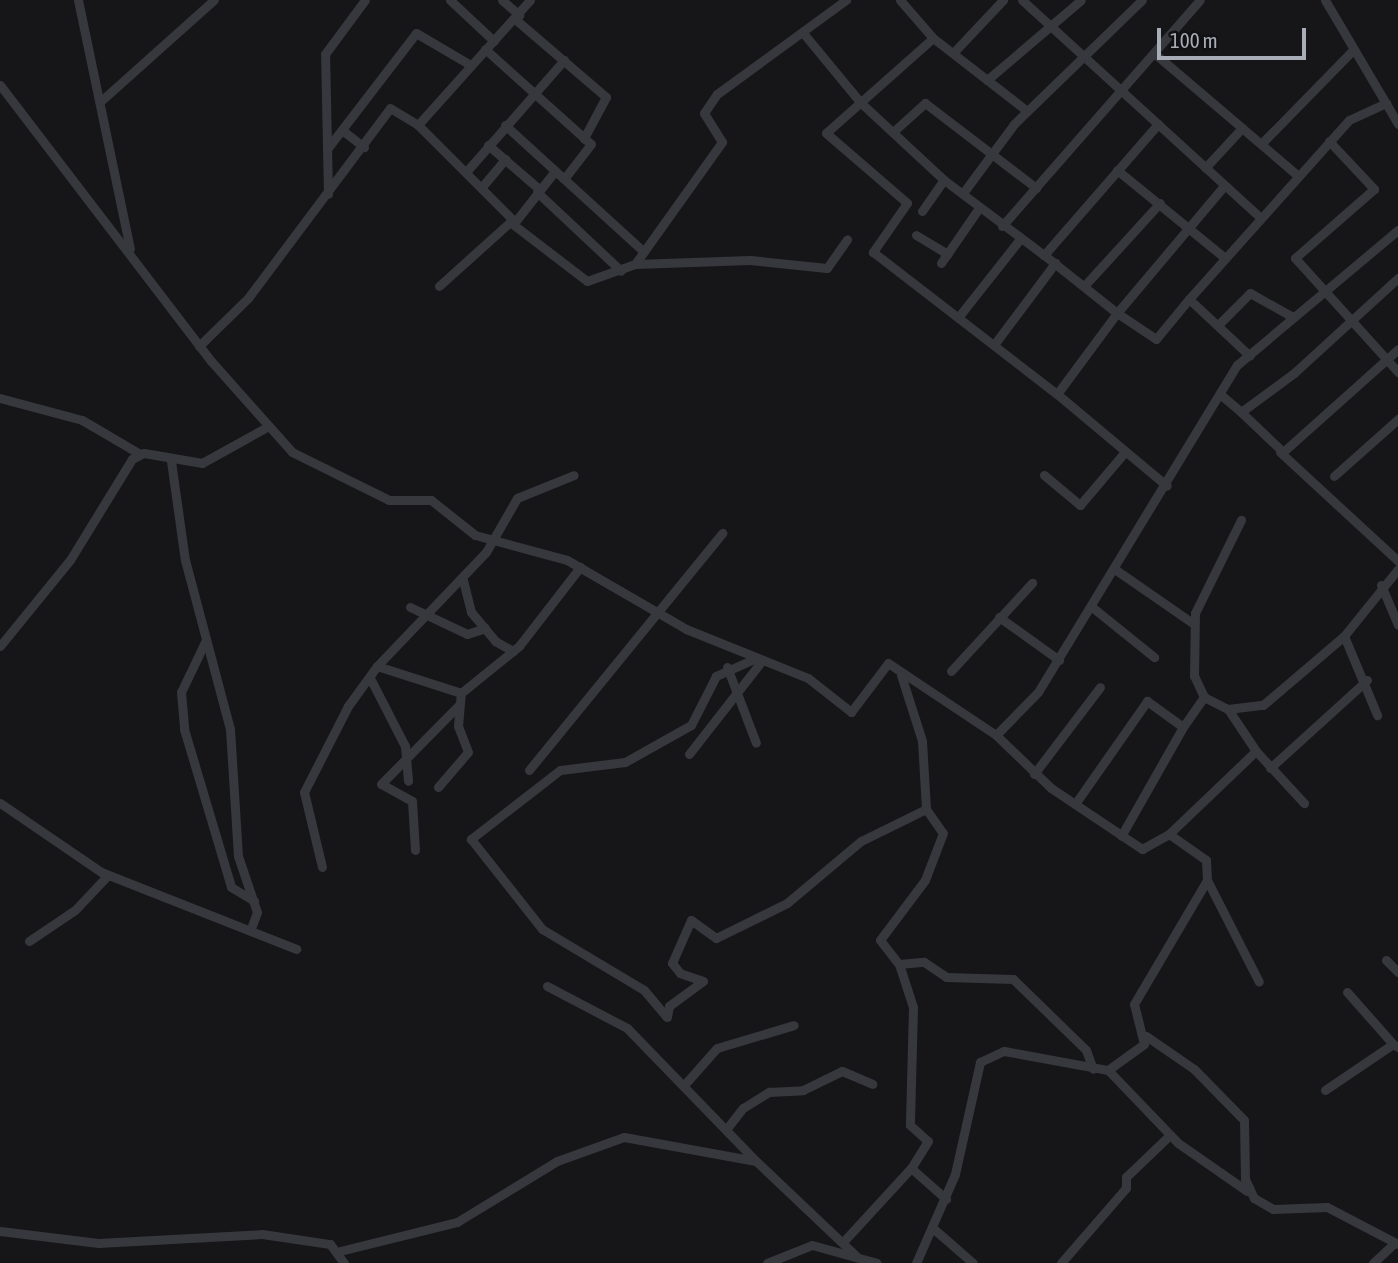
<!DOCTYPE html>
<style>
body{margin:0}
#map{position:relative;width:1398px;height:1263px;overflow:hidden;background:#161618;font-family:"Asap Condensed",sans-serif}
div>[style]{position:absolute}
.street>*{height:9px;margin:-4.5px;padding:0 4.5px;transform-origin:4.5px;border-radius:4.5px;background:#37383d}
span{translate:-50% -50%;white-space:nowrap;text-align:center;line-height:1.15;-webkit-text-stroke:5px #111113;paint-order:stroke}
.scale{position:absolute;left:1157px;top:28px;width:149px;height:32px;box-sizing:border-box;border:4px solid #a8adb8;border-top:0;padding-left:9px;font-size:21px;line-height:24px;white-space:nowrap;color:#a8adb8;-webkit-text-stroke:5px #111113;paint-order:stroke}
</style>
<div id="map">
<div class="street">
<div style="left:78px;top:0;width:254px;rotate:78.2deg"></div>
<div style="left:450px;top:0;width:60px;rotate:43deg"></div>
<div style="left:502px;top:0;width:23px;rotate:41deg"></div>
<div style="left:530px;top:0;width:168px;rotate:131.9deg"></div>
<div style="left:418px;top:125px;width:137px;rotate:45deg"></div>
<div style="left:515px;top:222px;width:65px;rotate:-51.9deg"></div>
<div style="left:900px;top:0;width:50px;rotate:49deg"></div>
<div style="left:933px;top:38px;width:119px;rotate:37.8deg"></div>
<div style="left:1022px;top:0;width:323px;rotate:42.4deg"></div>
<div style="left:1325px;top:0;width:144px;rotate:59.5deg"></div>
<div style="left:515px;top:19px;width:120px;rotate:40.6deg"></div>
<div style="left:606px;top:97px;width:47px;rotate:118.2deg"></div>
<div style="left:804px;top:34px;width:88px;rotate:50.5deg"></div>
<div style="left:860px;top:102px;width:115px;rotate:42.9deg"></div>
<div style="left:933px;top:38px;width:143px;rotate:138.4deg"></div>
<div style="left:826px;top:133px;width:107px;rotate:40.8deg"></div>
<div style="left:907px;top:203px;width:60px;rotate:124.8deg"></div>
<div style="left:873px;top:252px;width:232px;rotate:37.7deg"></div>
<div style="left:1057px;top:394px;width:101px;rotate:-53.5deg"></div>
<div style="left:1117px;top:313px;width:47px;rotate:33.7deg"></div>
<div style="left:1156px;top:339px;width:52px;rotate:-50.5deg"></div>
<div style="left:1189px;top:299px;width:83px;rotate:43.1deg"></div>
<div style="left:485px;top:49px;width:142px;rotate:41.9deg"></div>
<div style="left:591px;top:144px;width:44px;rotate:127.6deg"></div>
<div style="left:953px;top:53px;width:73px;rotate:-46.7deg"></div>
<div style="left:1154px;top:53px;width:116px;rotate:40.4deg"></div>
<div style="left:1242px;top:128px;width:54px;rotate:132.8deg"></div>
<div style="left:987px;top:80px;width:123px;rotate:-40.4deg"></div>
<div style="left:0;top:85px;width:347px;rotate:52.6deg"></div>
<div style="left:211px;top:361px;width:122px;rotate:48.3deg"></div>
<div style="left:292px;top:452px;width:108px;rotate:26.3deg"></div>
<div style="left:389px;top:500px;width:42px"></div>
<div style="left:431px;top:500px;width:56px;rotate:38.5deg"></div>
<div style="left:475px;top:535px;width:95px;rotate:15.2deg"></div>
<div style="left:567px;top:560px;width:138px;rotate:30.1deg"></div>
<div style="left:686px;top:629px;width:131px;rotate:21.9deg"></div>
<div style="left:808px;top:678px;width:55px;rotate:38.3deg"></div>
<div style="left:851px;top:712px;width:61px;rotate:-52.9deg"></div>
<div style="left:888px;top:663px;width:130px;rotate:33.7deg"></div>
<div style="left:996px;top:735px;width:76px;rotate:43.9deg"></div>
<div style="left:1051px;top:788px;width:110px;rotate:33.8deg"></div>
<div style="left:1142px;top:849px;width:31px;rotate:-29deg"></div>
<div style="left:1169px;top:834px;width:120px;rotate:-43.7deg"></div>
<div style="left:1256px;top:751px;width:50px;rotate:-123.7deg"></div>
<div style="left:102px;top:100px;width:150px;rotate:-41.8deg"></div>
<div style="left:1158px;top:124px;width:174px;rotate:131deg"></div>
<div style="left:1044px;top:255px;width:93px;rotate:38.5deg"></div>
<div style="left:1117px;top:313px;width:166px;rotate:-49.9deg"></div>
<div style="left:505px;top:125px;width:188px;rotate:42.4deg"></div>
<div style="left:1242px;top:128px;width:72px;rotate:40.5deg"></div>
<div style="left:342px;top:130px;width:28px;rotate:38deg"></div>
<div style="left:894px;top:131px;width:42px;rotate:-42.1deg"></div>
<div style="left:925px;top:103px;width:140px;rotate:37.4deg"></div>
<div style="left:1329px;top:141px;width:66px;rotate:46.8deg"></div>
<div style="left:1374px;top:189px;width:105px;rotate:138.9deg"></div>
<div style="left:1295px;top:258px;width:154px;rotate:47.9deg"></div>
<div style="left:1261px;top:144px;width:132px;rotate:-45.6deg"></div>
<div style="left:488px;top:145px;width:67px;rotate:40.8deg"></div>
<div style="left:327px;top:149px;width:146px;rotate:-52.5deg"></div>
<div style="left:416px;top:33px;width:61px;rotate:30.3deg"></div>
<div style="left:1117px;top:170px;width:139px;rotate:39.2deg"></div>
<div style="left:466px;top:172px;width:149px;rotate:-48.8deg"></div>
<div style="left:481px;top:188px;width:38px;rotate:-50deg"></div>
<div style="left:537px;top:192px;width:115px;rotate:43.2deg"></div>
<div style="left:963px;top:193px;width:86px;rotate:-53.5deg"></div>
<div style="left:1014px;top:124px;width:178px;rotate:-44.1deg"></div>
<div style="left:328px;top:194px;width:140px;rotate:-91.2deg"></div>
<div style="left:325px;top:54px;width:67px;rotate:-53.5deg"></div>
<div style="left:922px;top:211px;width:38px;rotate:-55deg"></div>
<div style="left:944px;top:180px;width:125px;rotate:36.9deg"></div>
<div style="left:1002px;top:226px;width:300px;rotate:-48.8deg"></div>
<div style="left:916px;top:235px;width:37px;rotate:31deg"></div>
<div style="left:941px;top:263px;width:67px;rotate:-55.4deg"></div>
<div style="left:635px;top:264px;width:150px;rotate:-54.5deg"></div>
<div style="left:722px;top:142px;width:34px;rotate:-122deg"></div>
<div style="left:704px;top:113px;width:23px;rotate:-56deg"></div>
<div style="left:717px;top:94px;width:160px;rotate:-36.1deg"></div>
<div style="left:1085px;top:285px;width:111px;rotate:-47.6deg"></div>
<div style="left:439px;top:286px;width:96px;rotate:-42deg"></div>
<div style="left:510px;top:222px;width:97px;rotate:37.5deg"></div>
<div style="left:587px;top:281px;width:51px;rotate:-19.5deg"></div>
<div style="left:635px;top:264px;width:115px;rotate:-2deg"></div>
<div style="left:750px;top:260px;width:77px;rotate:5.9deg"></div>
<div style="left:827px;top:268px;width:35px;rotate:-55deg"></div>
<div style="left:1189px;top:299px;width:240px;rotate:-48.2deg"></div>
<div style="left:1349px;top:120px;width:41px;rotate:-24.7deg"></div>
<div style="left:960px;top:315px;width:97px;rotate:-51.7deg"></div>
<div style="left:1219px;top:324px;width:44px;rotate:-45deg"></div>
<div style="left:1250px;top:293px;width:47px;rotate:29.3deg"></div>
<div style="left:996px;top:342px;width:99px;rotate:-53.2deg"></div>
<div style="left:199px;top:346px;width:69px;rotate:-44.4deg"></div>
<div style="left:248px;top:298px;width:237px;rotate:-53.2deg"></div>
<div style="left:390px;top:108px;width:33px;rotate:31deg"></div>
<div style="left:1057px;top:394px;width:143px;rotate:39.9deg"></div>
<div style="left:1221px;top:395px;width:26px;rotate:40deg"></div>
<div style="left:1241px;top:412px;width:66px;rotate:-36.3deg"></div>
<div style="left:1294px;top:373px;width:141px;rotate:-42.4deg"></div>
<div style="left:0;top:398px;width:85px;rotate:15deg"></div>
<div style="left:82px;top:420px;width:67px;rotate:30.4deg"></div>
<div style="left:1241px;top:412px;width:58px;rotate:43.6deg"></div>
<div style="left:1283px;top:452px;width:154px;rotate:-41.8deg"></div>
<div style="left:1280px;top:452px;width:161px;rotate:42.7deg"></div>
<div style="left:171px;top:461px;width:100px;rotate:82deg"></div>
<div style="left:185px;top:560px;width:175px;rotate:75.1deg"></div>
<div style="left:230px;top:729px;width:127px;rotate:86.4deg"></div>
<div style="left:238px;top:856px;width:59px;rotate:71.3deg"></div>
<div style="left:257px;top:912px;width:20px;rotate:110deg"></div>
<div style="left:1044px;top:475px;width:47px;rotate:39.8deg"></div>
<div style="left:1080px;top:505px;width:68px;rotate:-49.8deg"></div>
<div style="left:1334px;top:476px;width:86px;rotate:-41.7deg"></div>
<div style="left:1116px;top:570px;width:95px;rotate:34.7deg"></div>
<div style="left:463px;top:580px;width:33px;rotate:76deg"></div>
<div style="left:471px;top:612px;width:38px;rotate:50deg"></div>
<div style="left:495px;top:641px;width:21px;rotate:29deg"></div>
<div style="left:1381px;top:585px;width:43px;rotate:67deg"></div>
<div style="left:410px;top:607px;width:63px;rotate:25.3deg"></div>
<div style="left:467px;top:634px;width:19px;rotate:-18deg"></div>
<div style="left:1092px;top:607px;width:80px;rotate:38.9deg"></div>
<div style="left:999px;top:617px;width:74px;rotate:35.6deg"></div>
<div style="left:1344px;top:636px;width:86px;rotate:67.3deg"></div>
<div style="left:205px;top:642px;width:55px;rotate:115.6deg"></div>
<div style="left:181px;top:692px;width:37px;rotate:85deg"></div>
<div style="left:184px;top:729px;width:165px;rotate:73.4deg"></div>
<div style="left:231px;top:887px;width:27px;rotate:31deg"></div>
<div style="left:0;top:646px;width:111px;rotate:-50.9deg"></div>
<div style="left:70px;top:560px;width:119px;rotate:-58.5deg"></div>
<div style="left:132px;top:459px;width:13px;rotate:-27deg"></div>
<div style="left:144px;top:453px;width:59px;rotate:9.8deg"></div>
<div style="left:202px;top:463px;width:74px;rotate:-29deg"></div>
<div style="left:754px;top:659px;width:42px;rotate:155.9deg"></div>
<div style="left:716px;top:676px;width:55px;rotate:117deg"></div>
<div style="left:691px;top:725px;width:76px;rotate:150.7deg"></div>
<div style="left:625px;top:762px;width:65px;rotate:173deg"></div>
<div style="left:560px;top:770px;width:113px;rotate:142.2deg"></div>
<div style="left:471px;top:839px;width:115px;rotate:51.7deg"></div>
<div style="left:542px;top:929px;width:119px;rotate:30.9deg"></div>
<div style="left:644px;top:990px;width:35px;rotate:50deg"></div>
<div style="left:667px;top:1017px;width:11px;rotate:-80deg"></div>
<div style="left:669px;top:1006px;width:42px;rotate:-36.3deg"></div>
<div style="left:703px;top:981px;width:24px;rotate:-161deg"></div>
<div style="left:680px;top:973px;width:13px;rotate:-129deg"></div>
<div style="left:672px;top:963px;width:47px;rotate:-66.2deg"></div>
<div style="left:691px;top:920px;width:31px;rotate:36deg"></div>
<div style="left:716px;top:938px;width:79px;rotate:-26.2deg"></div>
<div style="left:787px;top:903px;width:97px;rotate:-40deg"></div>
<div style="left:861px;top:841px;width:72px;rotate:-26.2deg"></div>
<div style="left:377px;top:666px;width:88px;rotate:17.8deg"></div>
<div style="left:727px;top:667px;width:81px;rotate:69.1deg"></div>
<div style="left:951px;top:671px;width:120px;rotate:-47.4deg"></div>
<div style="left:901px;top:675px;width:69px;rotate:72.3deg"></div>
<div style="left:922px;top:741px;width:68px;rotate:86.6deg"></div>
<div style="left:926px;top:809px;width:29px;rotate:55deg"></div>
<div style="left:943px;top:833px;width:50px;rotate:111deg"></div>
<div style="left:925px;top:880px;width:75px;rotate:126.9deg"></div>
<div style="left:880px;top:940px;width:31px;rotate:52deg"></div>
<div style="left:899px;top:964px;width:45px;rotate:72deg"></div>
<div style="left:913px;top:1007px;width:118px;rotate:91.5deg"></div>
<div style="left:910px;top:1125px;width:24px;rotate:42deg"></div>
<div style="left:928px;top:1141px;width:32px;rotate:122deg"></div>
<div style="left:911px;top:1168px;width:47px;rotate:41.5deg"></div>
<div style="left:370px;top:678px;width:76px;rotate:62.8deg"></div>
<div style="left:405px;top:746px;width:35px;rotate:85deg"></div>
<div style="left:1204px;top:697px;width:27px;rotate:27deg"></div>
<div style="left:1228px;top:709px;width:35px;rotate:-7deg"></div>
<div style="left:1263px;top:705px;width:106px;rotate:-40.4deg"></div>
<div style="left:1344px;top:636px;width:86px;rotate:-51.1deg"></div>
<div style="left:1183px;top:727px;width:37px;rotate:-55deg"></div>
<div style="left:1204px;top:697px;width:23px;rotate:-115deg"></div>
<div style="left:1194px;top:676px;width:63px;rotate:-89.1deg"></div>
<div style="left:1195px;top:613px;width:104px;rotate:-63.7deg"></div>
<div style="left:996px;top:735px;width:60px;rotate:-45.7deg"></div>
<div style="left:1038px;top:692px;width:383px;rotate:-58.7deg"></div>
<div style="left:1237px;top:365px;width:210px;rotate:-40deg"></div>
<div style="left:1256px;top:751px;width:71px;rotate:47.3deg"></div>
<div style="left:689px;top:754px;width:117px;rotate:-52deg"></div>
<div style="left:1270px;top:768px;width:131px;rotate:-42.2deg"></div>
<div style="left:529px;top:770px;width:306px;rotate:-50.8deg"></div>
<div style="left:1034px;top:774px;width:109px;rotate:-52.8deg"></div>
<div style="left:438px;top:787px;width:46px;rotate:-49.4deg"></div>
<div style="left:468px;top:752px;width:28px;rotate:-111deg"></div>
<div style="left:458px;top:726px;width:33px;rotate:-85deg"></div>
<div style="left:461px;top:693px;width:75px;rotate:-39deg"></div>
<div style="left:519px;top:646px;width:100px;rotate:-52.3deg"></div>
<div style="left:0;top:803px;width:122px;rotate:34.3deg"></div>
<div style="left:101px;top:872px;width:210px;rotate:21.5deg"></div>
<div style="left:1075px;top:804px;width:126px;rotate:-55deg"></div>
<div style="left:1147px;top:701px;width:44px;rotate:35.8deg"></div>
<div style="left:1183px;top:727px;width:125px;rotate:119.6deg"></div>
<div style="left:415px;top:850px;width:49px;rotate:-93.5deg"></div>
<div style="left:412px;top:801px;width:35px;rotate:-151deg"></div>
<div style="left:381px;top:784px;width:110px;rotate:-45.4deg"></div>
<div style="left:322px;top:867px;width:77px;rotate:-103.5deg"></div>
<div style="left:304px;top:792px;width:97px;rotate:-62.9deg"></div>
<div style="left:348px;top:706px;width:49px;rotate:-54.1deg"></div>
<div style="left:377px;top:666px;width:158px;rotate:-46.3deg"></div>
<div style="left:486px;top:552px;width:62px;rotate:-60.1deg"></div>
<div style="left:517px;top:498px;width:61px;rotate:-22deg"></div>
<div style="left:1207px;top:880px;width:114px;rotate:63deg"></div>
<div style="left:29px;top:941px;width:55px;rotate:-34deg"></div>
<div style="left:75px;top:910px;width:48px;rotate:-46.7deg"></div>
<div style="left:1386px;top:960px;width:17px;rotate:45deg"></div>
<div style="left:899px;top:964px;width:25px;rotate:-5deg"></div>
<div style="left:924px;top:962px;width:27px;rotate:34deg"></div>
<div style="left:946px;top:977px;width:67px;rotate:1.7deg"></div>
<div style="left:1013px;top:979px;width:102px;rotate:44.2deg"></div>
<div style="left:1086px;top:1050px;width:20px;rotate:70deg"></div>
<div style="left:547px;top:986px;width:90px;rotate:27.7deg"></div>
<div style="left:627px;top:1028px;width:185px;rotate:45.9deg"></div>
<div style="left:1347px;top:992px;width:69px;rotate:48.5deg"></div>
<div style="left:1146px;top:1036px;width:58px;rotate:34.5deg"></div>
<div style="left:1194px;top:1069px;width:71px;rotate:45.6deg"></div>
<div style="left:1244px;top:1120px;width:59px;rotate:89deg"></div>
<div style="left:1245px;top:1179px;width:21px;rotate:65deg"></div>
<div style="left:1254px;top:1198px;width:22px;rotate:30deg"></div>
<div style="left:1273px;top:1209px;width:54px;rotate:-2.1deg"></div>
<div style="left:1327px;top:1207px;width:80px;rotate:27.5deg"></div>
<div style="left:1108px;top:1070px;width:101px;rotate:46.2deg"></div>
<div style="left:1178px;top:1143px;width:84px;rotate:34.8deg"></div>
<div style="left:685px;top:1084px;width:48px;rotate:-48.4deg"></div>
<div style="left:717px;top:1048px;width:80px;rotate:-16.6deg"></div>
<div style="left:1325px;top:1090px;width:82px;rotate:-34.1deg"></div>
<div style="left:1393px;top:1044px;width:6px;rotate:31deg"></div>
<div style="left:728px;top:1127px;width:24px;rotate:-52deg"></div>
<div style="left:743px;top:1108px;width:31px;rotate:-32deg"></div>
<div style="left:769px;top:1092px;width:34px;rotate:-3deg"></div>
<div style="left:803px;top:1090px;width:43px;rotate:-26deg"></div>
<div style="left:842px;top:1071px;width:33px;rotate:23deg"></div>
<div style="left:935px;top:1230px;width:50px;rotate:41deg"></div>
<div style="left:0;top:1231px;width:99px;rotate:7deg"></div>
<div style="left:98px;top:1243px;width:164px;rotate:-3.1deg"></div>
<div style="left:262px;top:1234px;width:69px;rotate:8.4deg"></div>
<div style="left:330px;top:1244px;width:24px;rotate:54deg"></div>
<div style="left:843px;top:1242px;width:100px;rotate:-47.4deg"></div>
<div style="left:340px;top:1251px;width:121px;rotate:-13.9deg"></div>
<div style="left:457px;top:1222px;width:117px;rotate:-31.4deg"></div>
<div style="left:557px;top:1161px;width:71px;rotate:-19.7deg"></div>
<div style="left:624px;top:1137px;width:134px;rotate:10.3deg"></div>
<div style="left:756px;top:1161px;width:138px;rotate:43.5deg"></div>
<div style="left:767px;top:1263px;width:48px;rotate:-21.8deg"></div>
<div style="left:812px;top:1245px;width:67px;rotate:15.5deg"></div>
<div style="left:916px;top:1263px;width:97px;rotate:-66.3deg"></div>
<div style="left:955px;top:1174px;width:115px;rotate:-77.4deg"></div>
<div style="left:980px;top:1062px;width:26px;rotate:-25deg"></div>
<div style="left:1004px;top:1051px;width:106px;rotate:10.4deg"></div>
<div style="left:1108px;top:1070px;width:44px;rotate:-35.8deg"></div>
<div style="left:1144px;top:1044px;width:41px;rotate:-104deg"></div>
<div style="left:1134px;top:1004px;width:144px;rotate:-59.5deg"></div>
<div style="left:1207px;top:880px;width:20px;rotate:-93deg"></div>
<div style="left:1206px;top:860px;width:45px;rotate:-144.9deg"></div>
<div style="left:1061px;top:1263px;width:99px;rotate:-49.1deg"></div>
<div style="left:1126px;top:1188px;width:11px;rotate:-90deg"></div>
<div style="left:1126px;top:1177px;width:61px;rotate:-43.7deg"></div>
<div style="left:1373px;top:1263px;width:26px;rotate:-43deg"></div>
</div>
<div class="scale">100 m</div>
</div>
